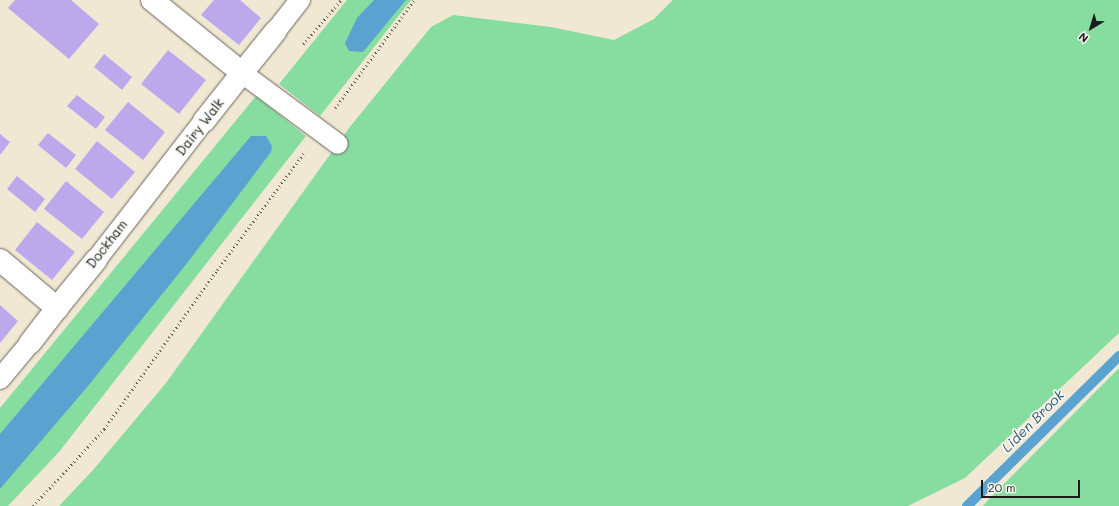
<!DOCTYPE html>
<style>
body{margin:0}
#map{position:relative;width:1119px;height:506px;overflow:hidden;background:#f1e8d3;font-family:Mali,sans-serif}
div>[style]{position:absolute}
.green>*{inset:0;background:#87dd9f}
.water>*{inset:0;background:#5aa3d1}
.stream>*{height:10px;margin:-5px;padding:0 5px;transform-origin:5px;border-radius:5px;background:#5aa3d1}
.building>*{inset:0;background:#bba9eb}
.path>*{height:2.5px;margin-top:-1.25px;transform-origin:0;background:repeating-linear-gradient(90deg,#67635c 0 1px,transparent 0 4px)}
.roads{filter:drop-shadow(0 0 1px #67635c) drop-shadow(0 0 1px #67635c)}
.service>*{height:20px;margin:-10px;padding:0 10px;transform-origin:10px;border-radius:10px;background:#fff}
.minor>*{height:22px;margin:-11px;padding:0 11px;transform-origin:11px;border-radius:11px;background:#fff}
span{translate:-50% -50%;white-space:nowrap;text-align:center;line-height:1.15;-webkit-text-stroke:3.5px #f6f6f2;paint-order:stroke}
.street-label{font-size:13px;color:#1c1c1c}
.water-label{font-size:14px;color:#38596d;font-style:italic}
.north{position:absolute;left:1071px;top:8px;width:40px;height:40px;-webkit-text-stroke:3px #f6f6f2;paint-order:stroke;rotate:218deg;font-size:11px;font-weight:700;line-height:16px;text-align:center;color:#1c1c1c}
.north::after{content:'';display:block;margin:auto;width:14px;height:18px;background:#1c1c1c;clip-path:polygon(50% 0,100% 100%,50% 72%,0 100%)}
.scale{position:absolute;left:981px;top:480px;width:99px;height:18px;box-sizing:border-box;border:2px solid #1c1c1c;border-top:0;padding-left:5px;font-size:12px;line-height:14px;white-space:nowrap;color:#1c1c1c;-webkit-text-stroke:3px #f6f6f2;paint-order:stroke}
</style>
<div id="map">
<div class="green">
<div style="clip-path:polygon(347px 0,411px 0,320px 116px,279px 84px)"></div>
<div style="clip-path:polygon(673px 0,1119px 0,1119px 333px,965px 478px,908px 506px,59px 506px,93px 470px,166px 383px,349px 128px,431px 27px,453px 15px,551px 27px,614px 40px,654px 19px)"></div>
<div style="clip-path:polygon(256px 96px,306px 136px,59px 452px,8px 506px,0 506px,0 408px)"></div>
<div style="clip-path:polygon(1119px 368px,1119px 506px,983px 506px,989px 499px)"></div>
</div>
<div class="water">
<div style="clip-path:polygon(374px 0,406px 0,363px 52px,349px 51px,345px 43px,357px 18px)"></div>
<div style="clip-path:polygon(251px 136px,266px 136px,272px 146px,271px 152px,188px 262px,88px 386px,0 489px,0 434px)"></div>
</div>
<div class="stream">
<div style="left:967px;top:506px;width:214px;rotate:-44.6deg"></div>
</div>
<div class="building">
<div style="clip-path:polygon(15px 0,71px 0,99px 24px,69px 59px,8px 8px)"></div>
<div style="clip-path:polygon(214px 0,240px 0,261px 18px,239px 45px,201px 15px)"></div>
<div style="clip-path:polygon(168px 50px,206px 80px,179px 114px,141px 84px)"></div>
<div style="clip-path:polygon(104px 54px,132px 77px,122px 90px,94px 67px)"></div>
<div style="clip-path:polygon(77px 95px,105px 117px,96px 129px,67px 106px)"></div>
<div style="clip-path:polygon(128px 102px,165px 132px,143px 160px,105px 130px)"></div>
<div style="clip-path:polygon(48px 133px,76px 155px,66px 168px,38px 145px)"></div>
<div style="clip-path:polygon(0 134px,10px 142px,0 155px)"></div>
<div style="clip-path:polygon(97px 141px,135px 172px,112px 199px,75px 169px)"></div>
<div style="clip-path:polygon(17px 176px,45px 199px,35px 212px,7px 189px)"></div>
<div style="clip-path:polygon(66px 181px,104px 212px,82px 239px,44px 209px)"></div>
<div style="clip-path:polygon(37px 222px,75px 252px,52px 280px,15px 250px)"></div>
<div style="clip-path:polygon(0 305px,18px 321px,0 343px)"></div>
</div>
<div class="path">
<div style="left:303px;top:44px;width:58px;rotate:-49.2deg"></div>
<div style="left:335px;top:108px;width:134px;rotate:-53.8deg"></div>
<div style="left:33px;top:506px;width:105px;rotate:-47.3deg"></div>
<div style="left:104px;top:429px;width:195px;rotate:-54.6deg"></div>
<div style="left:217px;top:270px;width:146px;rotate:-53.4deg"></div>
</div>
<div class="roads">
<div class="service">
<div style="left:275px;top:32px;width:41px;rotate:-52deg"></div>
<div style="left:242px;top:73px;width:119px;rotate:36.5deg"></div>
<div style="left:96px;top:260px;width:176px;rotate:-52.2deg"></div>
<div style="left:0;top:379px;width:47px;rotate:-50.2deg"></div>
</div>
<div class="minor">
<div style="left:152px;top:0;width:116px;rotate:39deg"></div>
<div style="left:242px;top:73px;width:61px;rotate:128.4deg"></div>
<div style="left:242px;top:73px;width:53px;rotate:-51.2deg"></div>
<div style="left:0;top:260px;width:75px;rotate:40.1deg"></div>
<div style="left:57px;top:308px;width:44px;rotate:127.6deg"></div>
<div style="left:57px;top:308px;width:62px;rotate:-50.9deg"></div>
</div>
</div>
<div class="street-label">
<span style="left:200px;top:127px;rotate:-52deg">Dairy Walk</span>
<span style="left:107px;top:244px;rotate:-52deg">Dockham</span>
</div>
<div class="water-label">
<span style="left:1033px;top:421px;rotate:-45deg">Liden Brook</span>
</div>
<div class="north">N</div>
<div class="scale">20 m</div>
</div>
